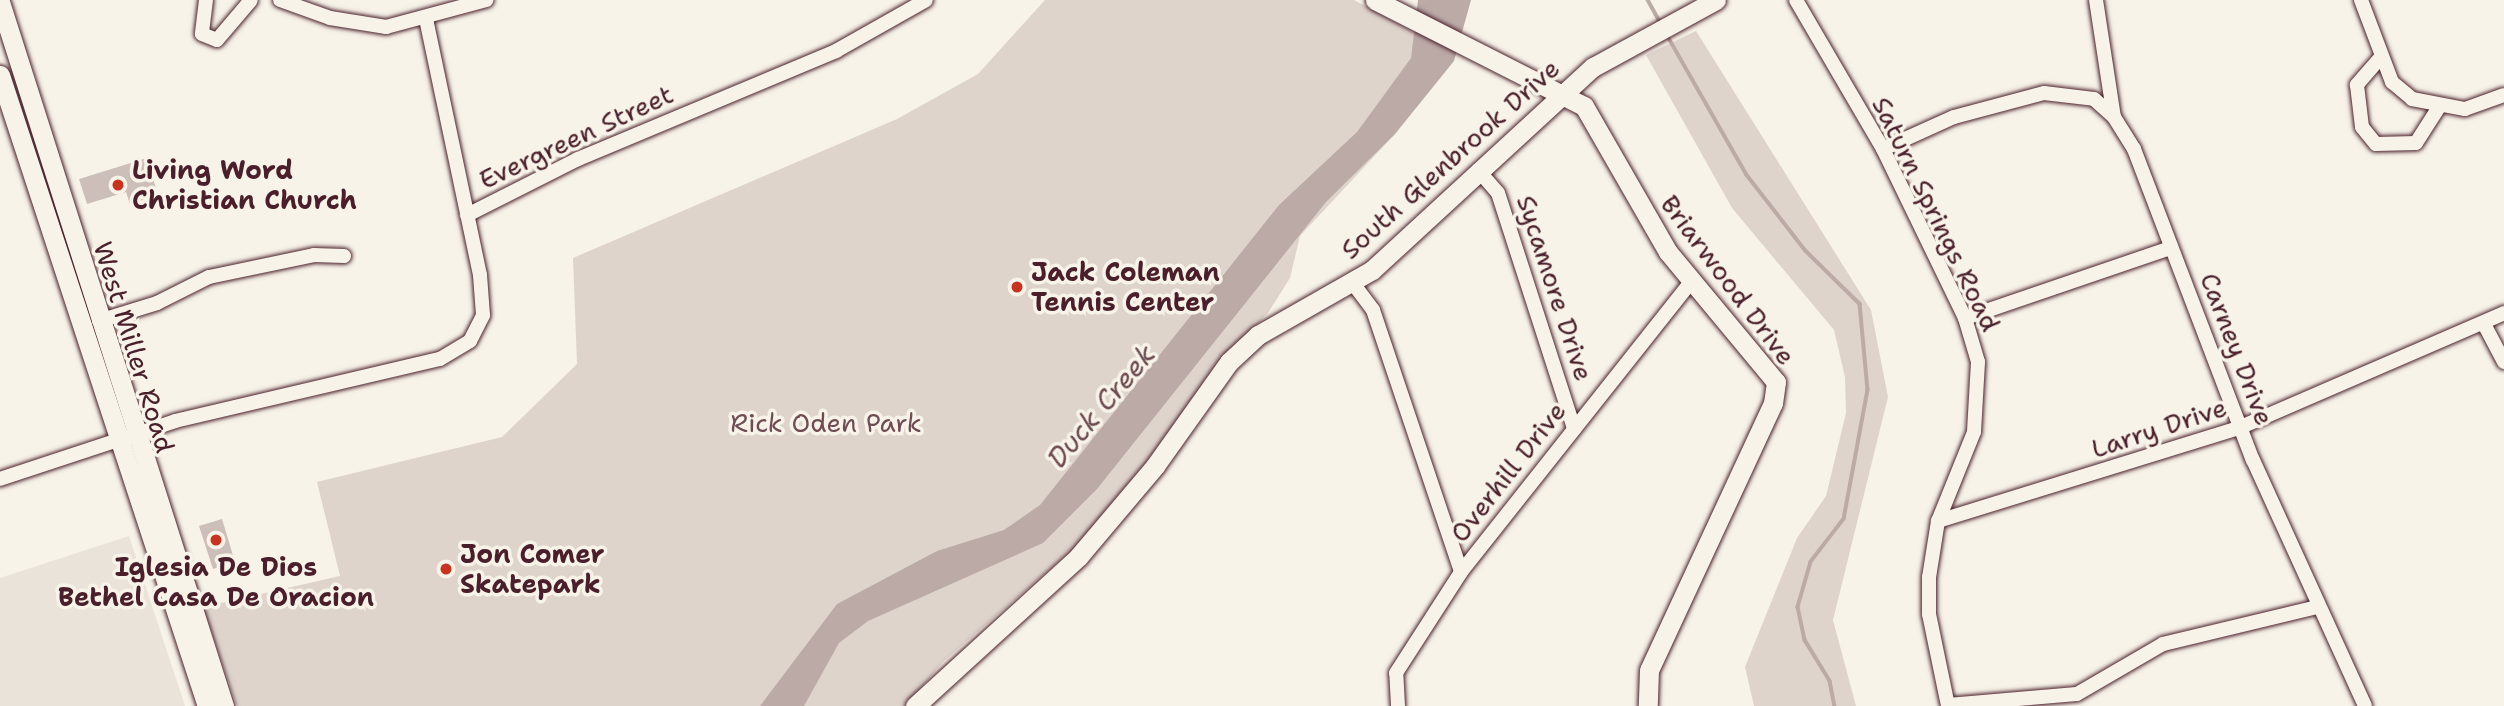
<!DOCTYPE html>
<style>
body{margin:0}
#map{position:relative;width:2504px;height:706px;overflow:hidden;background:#f7f3e8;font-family:"Shantell Sans",sans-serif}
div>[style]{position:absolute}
.built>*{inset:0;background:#eae3da}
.green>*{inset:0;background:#ded4cc}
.water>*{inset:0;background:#bcaaa7}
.stream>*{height:3.5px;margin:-1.75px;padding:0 1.75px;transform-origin:1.75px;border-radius:1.75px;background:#bcaaa7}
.building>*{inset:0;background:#ccbfb9}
.roads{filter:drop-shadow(0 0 2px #4a1f2b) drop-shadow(0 0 2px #4a1f2b)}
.street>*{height:14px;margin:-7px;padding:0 7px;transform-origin:7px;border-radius:7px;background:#f7f3e8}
.secondary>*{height:19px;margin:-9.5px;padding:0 9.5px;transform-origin:9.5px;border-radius:9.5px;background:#f7f3e8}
.dots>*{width:19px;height:19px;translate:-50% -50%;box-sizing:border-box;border:4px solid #f7f3e8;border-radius:50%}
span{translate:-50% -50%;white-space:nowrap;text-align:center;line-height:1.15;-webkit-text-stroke:7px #f7f3e8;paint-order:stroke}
.street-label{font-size:26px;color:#4a1f2b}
.poi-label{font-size:26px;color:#4a1f2b;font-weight:700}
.left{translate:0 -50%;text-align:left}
.park-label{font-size:26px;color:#6f4c53}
.water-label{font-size:28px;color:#6c4950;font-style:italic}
</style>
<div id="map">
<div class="built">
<div style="clip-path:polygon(129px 536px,185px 706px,0 706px,0 578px)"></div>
</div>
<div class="green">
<div style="clip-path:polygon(1045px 0,1354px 0,1456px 55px,1395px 134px,1300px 236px,1290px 278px,1268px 313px,1212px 371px,1144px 470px,1081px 542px,943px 662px,905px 706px,237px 706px,203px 607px,340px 576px,317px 482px,502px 437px,577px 364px,573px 258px,897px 119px,978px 74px)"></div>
<div style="clip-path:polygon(1696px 31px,1871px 310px,1888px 397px,1833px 620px,1856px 706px,1754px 706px,1745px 667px,1797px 538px,1826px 496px,1846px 413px,1845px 377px,1834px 330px,1732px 208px,1646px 55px)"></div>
</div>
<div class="water">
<div style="clip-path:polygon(1418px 0,1471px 0,1454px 61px,1395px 134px,1326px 202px,1097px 489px,1043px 543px,868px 621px,839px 643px,804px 706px,760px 706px,837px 604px,937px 551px,1004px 530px,1040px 505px,1279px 205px,1357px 132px,1411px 58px)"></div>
</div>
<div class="stream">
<div style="left:1648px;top:0;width:26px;rotate:61deg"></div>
<div style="left:1666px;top:33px;width:163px;rotate:60.3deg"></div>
<div style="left:1747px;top:175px;width:96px;rotate:52.2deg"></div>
<div style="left:1806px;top:251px;width:76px;rotate:44.5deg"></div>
<div style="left:1860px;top:304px;width:86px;rotate:84.7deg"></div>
<div style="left:1868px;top:390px;width:131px;rotate:100.5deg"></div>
<div style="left:1844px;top:519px;width:54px;rotate:127.5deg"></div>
<div style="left:1811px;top:562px;width:47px;rotate:106.1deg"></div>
<div style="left:1798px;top:607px;width:34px;rotate:78deg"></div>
<div style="left:1805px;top:640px;width:48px;rotate:58.6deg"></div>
<div style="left:1830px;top:681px;width:25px;rotate:79deg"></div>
</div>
<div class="building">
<div style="clip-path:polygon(147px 158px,158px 195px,130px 204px,126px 192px,87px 204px,79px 179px)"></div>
<div style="clip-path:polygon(222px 519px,235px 562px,213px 569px,199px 526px)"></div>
</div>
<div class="roads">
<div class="street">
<div style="left:206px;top:0;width:34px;rotate:97deg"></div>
<div style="left:202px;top:34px;width:16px;rotate:22deg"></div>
<div style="left:217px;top:40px;width:52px;rotate:-49.6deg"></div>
<div style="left:280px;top:0;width:53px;rotate:19.8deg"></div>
<div style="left:330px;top:18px;width:57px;rotate:9.1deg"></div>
<div style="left:386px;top:27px;width:104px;rotate:-15.1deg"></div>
<div style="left:1796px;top:0;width:173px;rotate:59.7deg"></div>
<div style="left:1883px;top:149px;width:188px;rotate:64.1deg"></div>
<div style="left:1965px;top:318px;width:46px;rotate:73.5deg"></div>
<div style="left:1978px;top:362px;width:70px;rotate:93.3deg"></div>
<div style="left:1974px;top:432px;width:96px;rotate:112deg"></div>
<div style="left:1938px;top:521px;width:57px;rotate:99.1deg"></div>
<div style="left:1929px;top:577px;width:37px;rotate:90deg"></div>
<div style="left:1929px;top:614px;width:94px;rotate:78.3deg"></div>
<div style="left:2096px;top:0;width:118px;rotate:81.3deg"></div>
<div style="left:2114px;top:117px;width:38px;rotate:58deg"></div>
<div style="left:2134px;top:149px;width:333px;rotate:69.1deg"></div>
<div style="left:2253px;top:460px;width:270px;rotate:65.5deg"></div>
<div style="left:2361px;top:0;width:88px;rotate:69.3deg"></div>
<div style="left:2392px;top:82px;width:26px;rotate:40deg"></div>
<div style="left:2412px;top:99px;width:54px;rotate:10.7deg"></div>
<div style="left:2465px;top:109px;width:41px;rotate:-19.7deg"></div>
<div style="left:2381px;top:57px;width:37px;rotate:131deg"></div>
<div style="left:2357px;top:85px;width:42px;rotate:83.2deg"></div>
<div style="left:2362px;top:127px;width:22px;rotate:51deg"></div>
<div style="left:2376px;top:144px;width:40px;rotate:-1.4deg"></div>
<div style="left:2416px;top:143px;width:43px;rotate:-57.4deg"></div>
<div style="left:1883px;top:149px;width:78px;rotate:-24.3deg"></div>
<div style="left:1954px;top:117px;width:93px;rotate:-14.9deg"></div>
<div style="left:2044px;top:93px;width:50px;rotate:6.8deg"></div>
<div style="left:2094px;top:99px;width:27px;rotate:42deg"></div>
<div style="left:1478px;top:170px;width:30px;rotate:49deg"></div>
<div style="left:1498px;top:193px;width:248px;rotate:72.1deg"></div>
<div style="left:467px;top:215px;width:124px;rotate:-26.8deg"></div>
<div style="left:578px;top:159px;width:280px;rotate:-22.7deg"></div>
<div style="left:836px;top:51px;width:103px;rotate:-29.5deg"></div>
<div style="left:1352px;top:282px;width:35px;rotate:53deg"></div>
<div style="left:1373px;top:310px;width:276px;rotate:71.4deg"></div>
<div style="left:1965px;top:318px;width:218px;rotate:-18.8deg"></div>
<div style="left:99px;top:321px;width:61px;rotate:-17.2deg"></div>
<div style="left:157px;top:303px;width:58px;rotate:-26.6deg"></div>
<div style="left:209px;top:277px;width:107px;rotate:-11.8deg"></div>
<div style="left:314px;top:255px;width:30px;rotate:2deg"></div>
<div style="left:2484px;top:324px;width:43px;rotate:62.2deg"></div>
<div style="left:0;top:479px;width:184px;rotate:-18.3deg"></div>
<div style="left:175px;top:421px;width:272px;rotate:-13.2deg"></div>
<div style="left:440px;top:359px;width:35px;rotate:-31deg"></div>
<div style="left:470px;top:341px;width:29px;rotate:-63deg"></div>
<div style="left:483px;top:315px;width:40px;rotate:-94.3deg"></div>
<div style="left:480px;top:275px;width:262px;rotate:-101.9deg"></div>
<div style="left:1938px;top:521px;width:317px;rotate:-17.2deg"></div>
<div style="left:2241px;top:427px;width:287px;rotate:-23.4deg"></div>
<div style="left:1948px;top:705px;width:129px;rotate:-4.9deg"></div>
<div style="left:2077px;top:694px;width:99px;rotate:-30.2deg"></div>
<div style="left:2163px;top:644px;width:158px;rotate:-13.5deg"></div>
<div style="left:1398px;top:706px;width:33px;rotate:-93deg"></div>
<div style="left:1396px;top:673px;width:120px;rotate:-57.2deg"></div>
<div style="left:1461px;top:572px;width:370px;rotate:-51.6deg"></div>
</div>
<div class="secondary">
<div style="left:1375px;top:0;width:234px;rotate:26.9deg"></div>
<div style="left:1584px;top:106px;width:168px;rotate:60.1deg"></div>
<div style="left:1668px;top:252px;width:169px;rotate:50.3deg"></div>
<div style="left:1776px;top:382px;width:21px;rotate:98deg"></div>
<div style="left:1773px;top:403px;width:294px;rotate:114.9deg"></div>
<div style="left:1649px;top:670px;width:36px;rotate:92deg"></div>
<div style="left:0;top:2px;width:739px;rotate:72.35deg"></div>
<div style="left:0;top:75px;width:664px;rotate:71.84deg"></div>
<div style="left:915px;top:706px;width:222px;rotate:-42.4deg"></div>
<div style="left:1079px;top:556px;width:118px;rotate:-49.8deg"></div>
<div style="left:1155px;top:466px;width:128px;rotate:-54.6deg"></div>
<div style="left:1229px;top:362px;width:40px;rotate:-43deg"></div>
<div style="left:1258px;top:335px;width:131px;rotate:-29.7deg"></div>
<div style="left:1372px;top:270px;width:300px;rotate:-42.6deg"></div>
<div style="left:1593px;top:67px;width:140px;rotate:-28.6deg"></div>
</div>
</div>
<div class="dots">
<div style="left:118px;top:185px;background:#c8321e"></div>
<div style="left:1017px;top:287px;background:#c8321e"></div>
<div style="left:216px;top:540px;background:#c8321e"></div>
<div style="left:446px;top:569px;background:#c8321e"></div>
</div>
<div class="street-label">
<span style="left:576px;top:137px;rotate:-25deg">Evergreen Street</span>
<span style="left:1450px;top:159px;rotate:-42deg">South Glenbrook Drive</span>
<span style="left:1936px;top:214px;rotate:64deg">Saturn Springs Road</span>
<span style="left:1728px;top:280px;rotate:53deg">Briarwood Drive</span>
<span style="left:1555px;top:288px;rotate:72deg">Sycamore Drive</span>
<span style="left:134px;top:347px;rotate:73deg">West Miller Road</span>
<span style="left:2237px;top:349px;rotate:69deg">Carney Drive</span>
<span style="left:2159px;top:428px;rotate:-18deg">Larry Drive</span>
<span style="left:1508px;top:472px;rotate:-52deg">Overhill Drive</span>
</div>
<div class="poi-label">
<span class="left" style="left:132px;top:185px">Living Word<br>Christian Church</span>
<span class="left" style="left:1031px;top:287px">Jack Coleman<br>Tennis Center</span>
<span class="left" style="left:460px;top:569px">Jon Comer<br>Skatepark</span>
<span style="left:216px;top:582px">Iglesia De Dios<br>Bethel Casa De Oracion</span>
</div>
<div class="park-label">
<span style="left:826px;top:423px">Rick Oden Park</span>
</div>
<div class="water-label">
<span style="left:1101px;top:406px;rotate:-50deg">Duck Creek</span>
</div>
</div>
